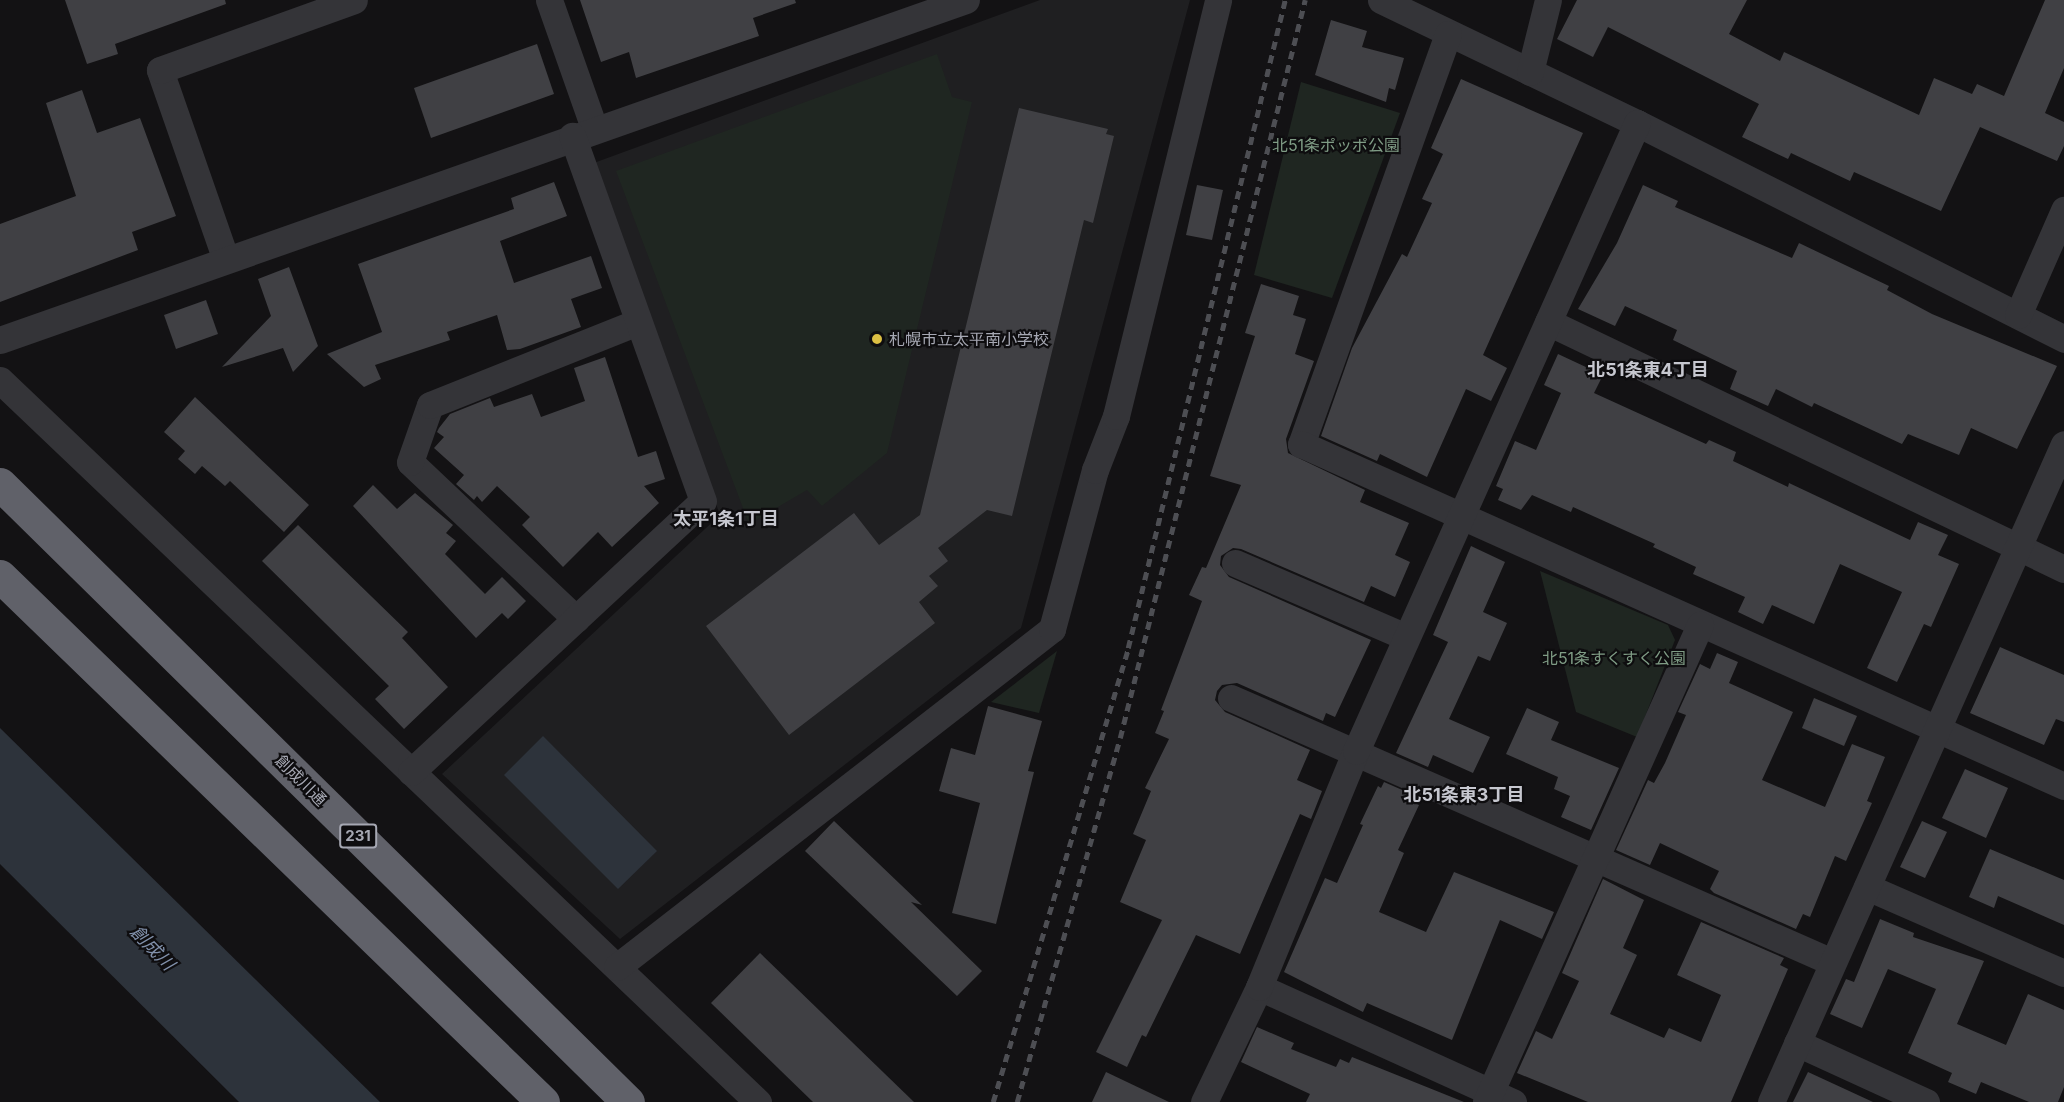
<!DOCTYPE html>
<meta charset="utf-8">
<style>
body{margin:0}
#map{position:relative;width:2064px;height:1102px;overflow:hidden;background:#131214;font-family:Inter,"Noto Sans JP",sans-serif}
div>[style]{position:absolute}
.built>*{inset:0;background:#1f1f21}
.green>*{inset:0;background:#1f2621}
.water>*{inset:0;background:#2d333b}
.building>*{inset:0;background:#404044}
.street>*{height:27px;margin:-13.5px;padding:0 13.5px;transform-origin:13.5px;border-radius:13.5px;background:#343438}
.highway>*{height:33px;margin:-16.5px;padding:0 16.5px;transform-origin:16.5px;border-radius:16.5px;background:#606169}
.rail>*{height:4.5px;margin-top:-2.25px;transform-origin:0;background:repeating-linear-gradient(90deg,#4d4e53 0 8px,transparent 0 14px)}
.dots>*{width:16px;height:16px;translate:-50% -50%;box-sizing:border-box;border:3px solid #0e0d0f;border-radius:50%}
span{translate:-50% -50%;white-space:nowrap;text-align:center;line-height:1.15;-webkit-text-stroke:4.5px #0e0d0f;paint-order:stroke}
.shield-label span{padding:2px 4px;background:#0e0d0f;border:2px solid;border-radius:4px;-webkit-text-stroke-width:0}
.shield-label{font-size:15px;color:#a6a8b3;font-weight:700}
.park-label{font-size:16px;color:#7f9c85}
.poi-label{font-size:16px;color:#a6a8b3}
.left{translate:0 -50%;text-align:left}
.street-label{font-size:16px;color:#a6a8b3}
.neighbourhood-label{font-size:18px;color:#c6c7cf;font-weight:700}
.water-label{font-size:18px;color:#8090aa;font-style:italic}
</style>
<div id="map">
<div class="built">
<div style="clip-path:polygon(1040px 0,1190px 0,1021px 628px,620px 939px,442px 774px,720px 515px,591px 164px)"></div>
</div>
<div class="green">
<div style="clip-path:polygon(937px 54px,952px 97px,972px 102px,887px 453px,822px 506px,807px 490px,749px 524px,616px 171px)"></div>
<div style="clip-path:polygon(1301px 82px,1400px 113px,1332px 298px,1254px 275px)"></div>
<div style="clip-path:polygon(1540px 571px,1668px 625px,1675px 640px,1637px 737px,1576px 712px)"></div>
<div style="clip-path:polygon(1057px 651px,1039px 713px,991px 702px)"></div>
</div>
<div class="water">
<div style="clip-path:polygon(0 728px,380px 1102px,239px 1102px,0 864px)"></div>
<div style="clip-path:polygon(543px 736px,657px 851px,618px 889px,504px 775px)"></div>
</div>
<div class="building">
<div style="clip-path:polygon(65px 0,225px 0,226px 4px,115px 44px,118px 54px,87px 64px)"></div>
<div style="clip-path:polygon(580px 0,795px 0,796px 3px,753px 18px,759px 36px,636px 78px,629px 52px,601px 62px)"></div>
<div style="clip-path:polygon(1577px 0,1747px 0,1729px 34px,1780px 61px,1784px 52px,1919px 115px,1934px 78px,1972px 94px,1977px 84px,2004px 96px,2045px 0,2064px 0,2064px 68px,2045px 113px,2064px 122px,2064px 146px,2057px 161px,1980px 127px,1941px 211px,1854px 172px,1850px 181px,1791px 153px,1788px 159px,1742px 137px,1759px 104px,1608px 27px,1593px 57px,1557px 39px)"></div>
<div style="clip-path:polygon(1331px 20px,1367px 31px,1362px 47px,1404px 58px,1395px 90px,1389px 88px,1386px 102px,1315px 75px)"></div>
<div style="clip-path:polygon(537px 44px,554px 94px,431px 138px,414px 88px)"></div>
<div style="clip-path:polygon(1461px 79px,1583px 133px,1483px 355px,1507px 368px,1491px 401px,1466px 389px,1427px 477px,1380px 454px,1377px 461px,1321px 436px,1352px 348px,1402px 254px,1407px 257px,1432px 203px,1422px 199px,1443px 154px,1431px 148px)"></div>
<div style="clip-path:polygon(82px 90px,97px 133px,140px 118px,176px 216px,132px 232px,138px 250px,0 302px,0 224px,76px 196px,46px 103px)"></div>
<div style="clip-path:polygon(1019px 108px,1108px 129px,1106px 134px,1114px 136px,1093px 223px,1084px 220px,1012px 516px,987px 510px,938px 548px,948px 561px,929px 576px,938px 586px,919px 602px,935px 623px,789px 735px,706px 626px,854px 513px,879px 545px,920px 515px)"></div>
<div style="clip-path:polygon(554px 182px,567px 216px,500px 241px,514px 283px,591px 256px,602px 288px,571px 299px,581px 327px,520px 349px,507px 350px,497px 315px,447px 332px,450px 340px,375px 365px,381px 379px,364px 387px,327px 354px,382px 332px,358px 264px,514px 209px,511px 198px)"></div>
<div style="clip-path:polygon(1197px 185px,1223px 190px,1212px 240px,1186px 235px)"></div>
<div style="clip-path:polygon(1643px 185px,1678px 201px,1675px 207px,1792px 258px,1799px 243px,1889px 286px,1887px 290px,1932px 314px,2057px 366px,2017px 449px,1971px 428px,1959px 455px,1908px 434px,1902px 444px,1814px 403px,1812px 407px,1776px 389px,1768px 406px,1730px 389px,1737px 371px,1673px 340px,1677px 330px,1625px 306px,1615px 326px,1578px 309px,1617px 243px)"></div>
<div style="clip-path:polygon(289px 267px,318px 346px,293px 372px,283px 348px,222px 367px,271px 316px,258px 279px)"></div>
<div style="clip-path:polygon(1261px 284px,1299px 296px,1293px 315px,1306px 319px,1295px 354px,1314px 361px,1286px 439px,1288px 453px,1365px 490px,1360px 502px,1409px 523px,1395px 555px,1410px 562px,1395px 597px,1371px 586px,1364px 602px,1241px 549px,1233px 548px,1221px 556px,1220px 565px,1229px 577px,1371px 640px,1335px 717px,1326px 713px,1323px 721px,1237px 683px,1222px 685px,1217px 691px,1215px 700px,1225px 712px,1310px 750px,1297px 780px,1322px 791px,1311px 819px,1300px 814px,1240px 954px,1196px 935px,1146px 1037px,1142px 1035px,1127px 1067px,1096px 1052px,1162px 920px,1120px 902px,1146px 840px,1133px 834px,1151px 791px,1145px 788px,1169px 739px,1155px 733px,1164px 711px,1161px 710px,1202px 601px,1189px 595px,1202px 567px,1206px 568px,1241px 485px,1210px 476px,1255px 336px,1245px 333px)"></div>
<div style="clip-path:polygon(206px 300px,218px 334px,176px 349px,164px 315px)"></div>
<div style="clip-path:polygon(1558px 354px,1603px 375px,1594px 393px,1706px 444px,1709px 440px,1736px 452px,1733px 461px,1788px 487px,1789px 483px,1910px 540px,1918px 522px,1948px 535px,1938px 555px,1959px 564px,1931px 627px,1924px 624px,1897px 682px,1867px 668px,1902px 592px,1840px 564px,1814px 624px,1772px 605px,1763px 624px,1738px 612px,1745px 597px,1693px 574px,1696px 567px,1653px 547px,1655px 544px,1573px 507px,1571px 512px,1532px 495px,1521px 510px,1498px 500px,1503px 489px,1496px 486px,1515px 441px,1536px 450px,1561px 393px,1544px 385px)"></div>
<div style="clip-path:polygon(605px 357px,638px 457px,656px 451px,665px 479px,644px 486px,659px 503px,612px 547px,598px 532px,563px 567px,522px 525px,530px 517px,497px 486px,482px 502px,477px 496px,474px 500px,456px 484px,464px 475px,434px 448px,444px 437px,437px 432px,439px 428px,450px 414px,490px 398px,494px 407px,532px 394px,541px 417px,585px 401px,574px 368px)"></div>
<div style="clip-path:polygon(195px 397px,309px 505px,284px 532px,230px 481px,225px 486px,202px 466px,195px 474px,178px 459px,185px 451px,164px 432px)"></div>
<div style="clip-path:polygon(373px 485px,397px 509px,415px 493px,453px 525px,446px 533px,456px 541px,445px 554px,485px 594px,502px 577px,526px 601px,508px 619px,502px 613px,476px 638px,353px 506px)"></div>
<div style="clip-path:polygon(298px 525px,408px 632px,402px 638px,448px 687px,404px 729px,375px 699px,389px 686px,262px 561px)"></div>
<div style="clip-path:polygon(1471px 546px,1505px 562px,1483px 612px,1507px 623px,1490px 661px,1478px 656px,1449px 719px,1490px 737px,1473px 773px,1433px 755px,1428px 767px,1396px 753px,1448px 642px,1433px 635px)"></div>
<div style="clip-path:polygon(2000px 647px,2064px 675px,2064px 722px,2056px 719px,2044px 745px,1970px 713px)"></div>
<div style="clip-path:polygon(1717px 653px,1738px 662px,1729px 683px,1793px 712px,1762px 780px,1825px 807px,1852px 744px,1885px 757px,1867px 801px,1872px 803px,1846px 861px,1835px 856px,1810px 917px,1803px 914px,1796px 929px,1714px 893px,1710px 889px,1719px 871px,1660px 843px,1650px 865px,1616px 850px,1648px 780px,1654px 783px,1665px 763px,1686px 715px,1678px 712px,1700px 664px,1710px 669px)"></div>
<div style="clip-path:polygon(1814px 698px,1857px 716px,1844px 746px,1802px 728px)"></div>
<div style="clip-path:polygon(988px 706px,1042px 721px,1028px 771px,1034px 772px,996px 924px,952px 913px,980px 803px,939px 791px,951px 748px,975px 755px)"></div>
<div style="clip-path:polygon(1527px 708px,1559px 722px,1551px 740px,1619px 768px,1591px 830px,1561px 817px,1570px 796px,1554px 789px,1558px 777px,1506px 754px)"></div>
<div style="clip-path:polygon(1965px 769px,2008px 788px,1986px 838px,1942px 818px)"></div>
<div style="clip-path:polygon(1384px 782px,1416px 796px,1413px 802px,1419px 805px,1398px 850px,1404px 853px,1379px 912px,1426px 932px,1454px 872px,1554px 912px,1542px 939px,1500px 920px,1452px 1040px,1367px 1003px,1363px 1012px,1284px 972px,1325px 878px,1337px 883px,1363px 825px,1360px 824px,1378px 786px,1381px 788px)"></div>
<div style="clip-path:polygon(834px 821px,922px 905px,911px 902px,982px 971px,957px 996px,805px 851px)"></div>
<div style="clip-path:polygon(1922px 821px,1947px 832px,1925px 878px,1900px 867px)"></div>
<div style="clip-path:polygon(1990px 849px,2064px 880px,2064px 925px,1998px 896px,1994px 908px,1969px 897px)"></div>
<div style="clip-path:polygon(1603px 879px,1644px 900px,1623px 948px,1637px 955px,1610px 1014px,1664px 1038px,1669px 1028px,1701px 1042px,1721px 995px,1677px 975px,1701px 922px,1784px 958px,1780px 965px,1788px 969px,1731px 1102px,1588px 1102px,1517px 1073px,1536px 1031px,1552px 1039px,1579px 981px,1562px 973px)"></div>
<div style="clip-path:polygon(1880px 919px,1914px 933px,1913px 937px,1984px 961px,1957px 1024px,2006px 1045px,2028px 994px,2064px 1010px,2064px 1087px,2058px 1102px,2029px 1102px,1981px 1082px,1976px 1094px,1948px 1082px,1952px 1073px,1908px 1053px,1936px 989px,1888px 969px,1862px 1028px,1830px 1014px,1846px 979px,1854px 982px)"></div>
<div style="clip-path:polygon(760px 953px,914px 1102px,813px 1102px,711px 1003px)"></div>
<div style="clip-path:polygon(1257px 1027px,1294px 1043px,1291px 1049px,1336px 1067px,1340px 1059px,1349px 1063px,1352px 1057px,1464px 1102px,1306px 1102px,1310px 1094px,1241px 1062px)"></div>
<div style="clip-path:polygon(1106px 1072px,1169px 1102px,1092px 1102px)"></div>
<div style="clip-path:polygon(1808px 1072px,1873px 1102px,1793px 1102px)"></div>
</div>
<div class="street">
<div style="left:549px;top:0;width:136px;rotate:70.6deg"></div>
<div style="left:1381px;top:0;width:284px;rotate:25.7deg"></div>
<div style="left:1637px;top:123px;width:479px;rotate:26.8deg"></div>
<div style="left:1448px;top:34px;width:436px;rotate:109.7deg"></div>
<div style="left:1301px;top:444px;width:836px;rotate:24.14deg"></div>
<div style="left:1530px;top:72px;width:74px;rotate:-76deg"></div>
<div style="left:226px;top:260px;width:201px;rotate:-109.2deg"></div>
<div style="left:160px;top:70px;width:206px;rotate:-19.8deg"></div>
<div style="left:2018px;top:315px;width:115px;rotate:-66.3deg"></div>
<div style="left:1548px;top:322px;width:572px;rotate:25.58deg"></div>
<div style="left:0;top:340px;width:1024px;rotate:-19.39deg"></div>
<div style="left:0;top:380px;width:1047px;rotate:43.61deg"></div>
<div style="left:1235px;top:563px;width:186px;rotate:23.4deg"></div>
<div style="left:576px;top:619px;width:228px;rotate:-136.6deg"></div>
<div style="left:410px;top:462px;width:60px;rotate:-70.7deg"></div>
<div style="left:430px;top:405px;width:223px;rotate:-21.8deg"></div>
<div style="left:1231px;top:698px;width:656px;rotate:23.71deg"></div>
<div style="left:411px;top:772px;width:398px;rotate:-42.9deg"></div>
<div style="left:703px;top:501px;width:388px;rotate:-109.7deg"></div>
<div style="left:1867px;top:887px;width:215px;rotate:23.6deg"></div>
<div style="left:617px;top:967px;width:551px;rotate:-37.85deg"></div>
<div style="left:1052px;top:629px;width:165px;rotate:-74.9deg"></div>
<div style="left:1095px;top:470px;width:58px;rotate:-68.7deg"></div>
<div style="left:1116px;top:416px;width:428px;rotate:-76.2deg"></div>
<div style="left:1259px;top:987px;width:279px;rotate:24.4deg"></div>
<div style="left:1797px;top:1043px;width:142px;rotate:24.6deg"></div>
<div style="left:1204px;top:1102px;width:127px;rotate:-64.4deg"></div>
<div style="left:1259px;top:987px;width:255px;rotate:-67.7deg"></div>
<div style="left:1356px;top:751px;width:688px;rotate:-65.89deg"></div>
<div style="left:1486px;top:1102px;width:523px;rotate:-65.84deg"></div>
<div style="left:1771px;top:1102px;width:720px;rotate:-66deg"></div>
</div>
<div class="highway">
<div style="left:0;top:484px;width:881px;rotate:44.54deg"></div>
<div style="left:0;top:576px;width:756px;rotate:44.09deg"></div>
</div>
<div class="rail">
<div style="left:993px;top:1102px;width:474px;rotate:-73.4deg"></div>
<div style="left:1128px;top:648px;width:667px;rotate:-76.38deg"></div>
<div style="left:1017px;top:1102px;width:378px;rotate:-74.2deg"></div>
<div style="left:1120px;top:738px;width:761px;rotate:-75.93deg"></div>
</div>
<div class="dots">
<div style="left:877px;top:339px;background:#dbbf43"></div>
</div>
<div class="shield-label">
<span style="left:358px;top:836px">231</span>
</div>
<div class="park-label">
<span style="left:1336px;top:145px">北51条ポッポ公園</span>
<span style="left:1614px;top:658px">北51条すくすく公園</span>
</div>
<div class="poi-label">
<span class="left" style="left:889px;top:339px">札幌市立太平南小学校</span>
</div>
<div class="street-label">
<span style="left:301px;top:780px;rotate:45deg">創成川通</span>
</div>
<div class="neighbourhood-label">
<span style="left:1648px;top:370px">北51条東4丁目</span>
<span style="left:726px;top:519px">太平1条1丁目</span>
<span style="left:1464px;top:795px">北51条東3丁目</span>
</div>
<div class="water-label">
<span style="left:152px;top:948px;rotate:46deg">創成川</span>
</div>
</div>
